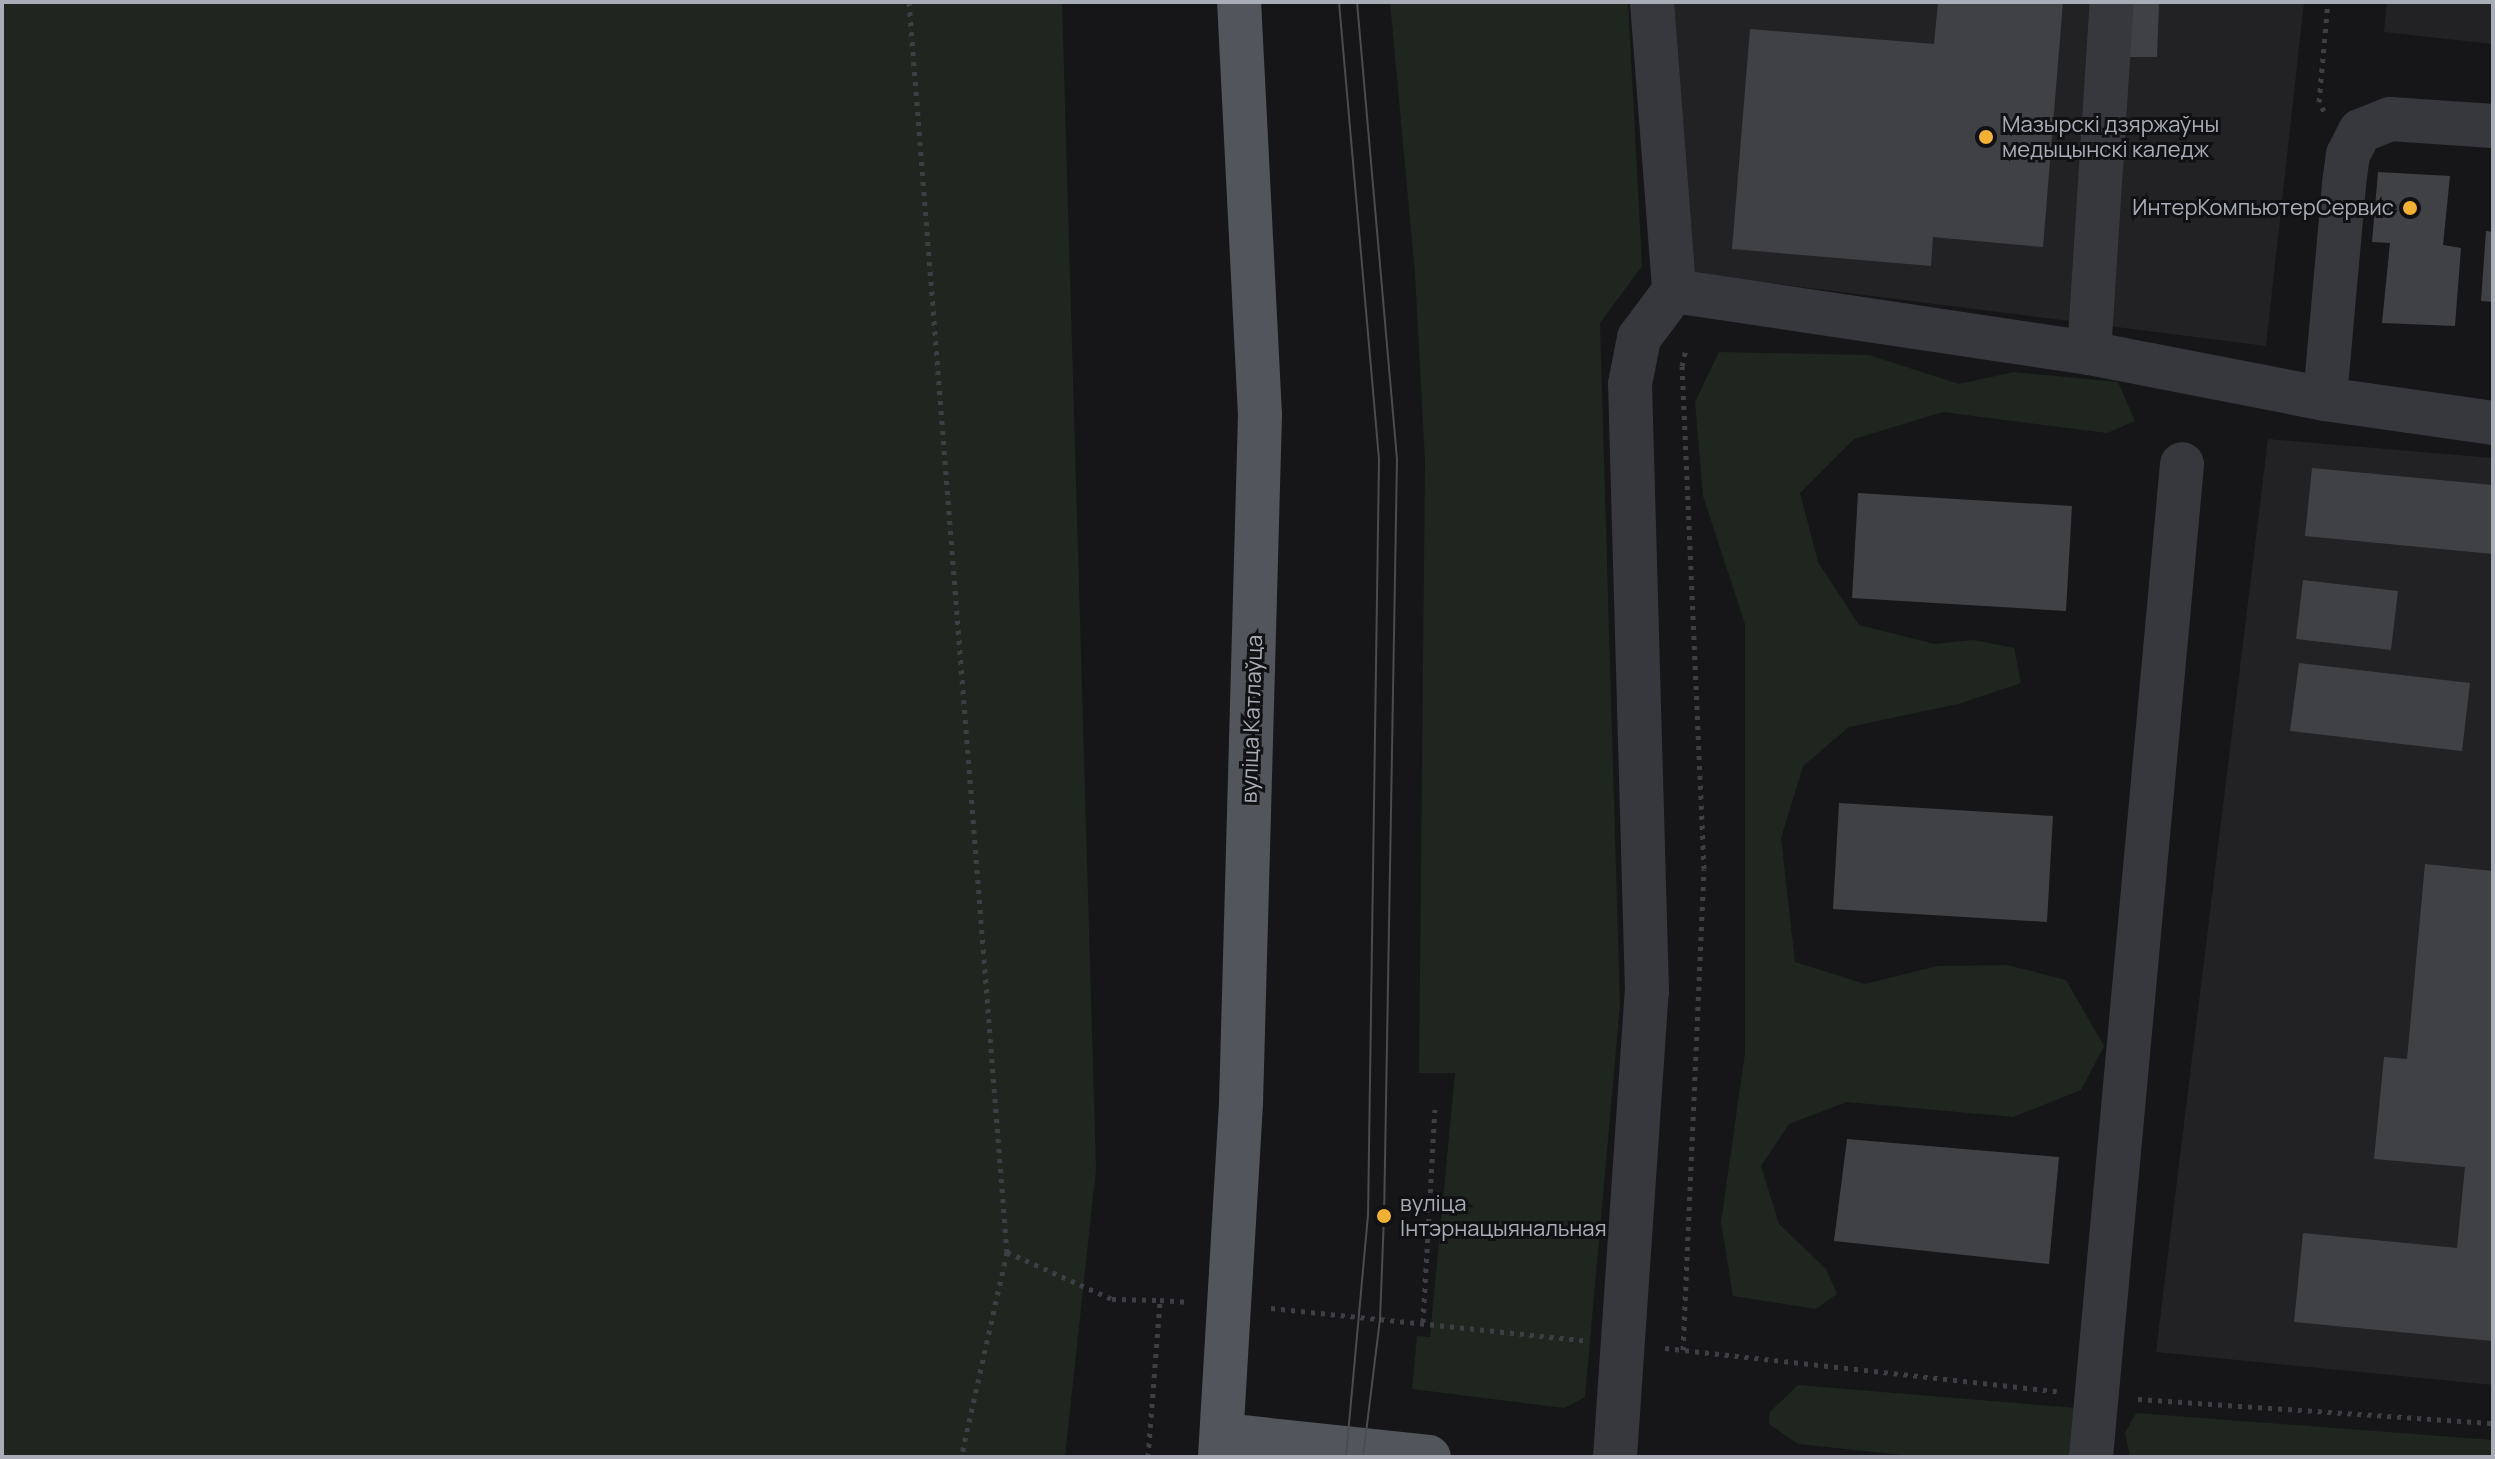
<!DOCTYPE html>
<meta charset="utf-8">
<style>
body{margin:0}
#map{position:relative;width:2495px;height:1459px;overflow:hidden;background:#161618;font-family:Manrope,sans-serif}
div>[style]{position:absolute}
.built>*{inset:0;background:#222225}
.green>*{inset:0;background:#1e261f}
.building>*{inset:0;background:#404145}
.path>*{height:5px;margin-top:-2.5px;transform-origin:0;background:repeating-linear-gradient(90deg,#3d3f44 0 4px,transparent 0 10px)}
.minor>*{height:44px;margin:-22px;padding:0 22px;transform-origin:22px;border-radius:22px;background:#37383d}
.major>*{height:44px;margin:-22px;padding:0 22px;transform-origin:22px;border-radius:22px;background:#53555c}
.tram>*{height:2px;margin:-1px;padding:0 1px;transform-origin:1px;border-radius:1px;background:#4a4c52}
.dots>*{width:22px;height:22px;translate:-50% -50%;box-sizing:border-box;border:4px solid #111113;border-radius:50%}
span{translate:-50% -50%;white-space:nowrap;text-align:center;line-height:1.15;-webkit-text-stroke:6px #111113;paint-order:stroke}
.poi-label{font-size:22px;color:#a8adb8}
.left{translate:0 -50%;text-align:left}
.right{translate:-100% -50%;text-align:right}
.street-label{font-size:22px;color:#a8adb8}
.frame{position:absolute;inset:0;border:4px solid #a8adb8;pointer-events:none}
</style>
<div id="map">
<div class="built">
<div style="clip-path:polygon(1672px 2px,2304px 2px,2266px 346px,1692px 273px)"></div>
<div style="clip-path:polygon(2387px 2px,2493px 2px,2493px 44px,2384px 32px)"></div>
<div style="clip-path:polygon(2268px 439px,2493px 458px,2493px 1385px,2156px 1352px)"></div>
</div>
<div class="green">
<div style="clip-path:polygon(2px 2px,1062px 2px,1096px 1169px,1065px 1457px,2px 1457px)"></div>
<div style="clip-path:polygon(1390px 2px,1628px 2px,1642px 266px,1600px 323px,1620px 1005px,1585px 1397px,1564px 1408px,1412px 1389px,1417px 1336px,1430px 1337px,1455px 1073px,1419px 1073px,1425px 461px,1415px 274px)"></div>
<div style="clip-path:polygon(1719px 352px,1869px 355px,1959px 384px,2014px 372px,2118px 382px,2135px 421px,2107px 433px,1943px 412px,1854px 439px,1800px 493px,1818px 562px,1859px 625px,1934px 644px,1974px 640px,2014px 648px,2021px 683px,1958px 704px,1849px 727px,1803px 766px,1781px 838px,1795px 962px,1865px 984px,1938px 966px,2007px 965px,2066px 980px,2104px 1046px,2081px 1090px,2013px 1117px,1847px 1102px,1789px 1124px,1761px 1166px,1779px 1224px,1826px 1269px,1837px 1294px,1816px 1309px,1733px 1296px,1721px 1222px,1745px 1053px,1745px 624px,1703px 496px,1695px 402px)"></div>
<div style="clip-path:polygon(1798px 1385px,2076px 1408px,2069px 1457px,1922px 1457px,1798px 1444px,1769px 1424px,1770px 1412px)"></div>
<div style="clip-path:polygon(2136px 1413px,2493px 1440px,2493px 1457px,2130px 1457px,2125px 1433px)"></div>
</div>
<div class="building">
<div style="clip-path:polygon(1938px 2px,2063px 2px,2043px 247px,1933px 237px,1931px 266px,1732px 249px,1750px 29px,1934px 44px)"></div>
<div style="clip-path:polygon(2124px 2px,2159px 2px,2157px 57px,2123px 57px)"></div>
<div style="clip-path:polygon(2378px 172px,2450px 176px,2443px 245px,2461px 248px,2455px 326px,2382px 323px,2390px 243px,2372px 242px)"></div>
<div style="clip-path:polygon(2486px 231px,2493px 232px,2493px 302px,2481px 301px)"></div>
<div style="clip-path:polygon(2312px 468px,2493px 485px,2493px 554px,2305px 536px)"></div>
<div style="clip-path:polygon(1858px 493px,2072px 506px,2066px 611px,1852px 598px)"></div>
<div style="clip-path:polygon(2303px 580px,2398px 591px,2391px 650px,2296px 639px)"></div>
<div style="clip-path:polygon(2299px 663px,2470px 683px,2462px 751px,2290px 731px)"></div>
<div style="clip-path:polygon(1839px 803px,2053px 816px,2047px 922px,1833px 909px)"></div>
<div style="clip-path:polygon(2425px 864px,2493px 871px,2493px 1341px,2294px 1322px,2303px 1233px,2457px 1248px,2465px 1167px,2374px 1159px,2384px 1057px,2407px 1059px)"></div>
<div style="clip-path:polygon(1847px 1139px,2059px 1157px,2049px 1264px,1834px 1241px)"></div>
</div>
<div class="path">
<div style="left:909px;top:2px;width:1254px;rotate:85.52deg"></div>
<div style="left:1007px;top:1252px;width:210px;rotate:102.6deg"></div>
<div style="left:2324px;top:111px;width:10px;rotate:-119deg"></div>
<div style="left:2319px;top:102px;width:100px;rotate:-84.9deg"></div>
<div style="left:1007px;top:1252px;width:115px;rotate:24.1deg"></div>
<div style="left:1112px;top:1299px;width:48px;rotate:1.2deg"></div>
<div style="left:1271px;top:1308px;width:314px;rotate:5.9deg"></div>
<div style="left:1423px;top:1322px;width:213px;rotate:-86.8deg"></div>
<div style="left:1665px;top:1348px;width:394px;rotate:6.3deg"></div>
<div style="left:1683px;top:1350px;width:481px;rotate:-87.5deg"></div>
<div style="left:1704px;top:869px;width:503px;rotate:-92.5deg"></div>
<div style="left:1682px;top:366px;width:17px;rotate:-77deg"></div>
<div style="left:2138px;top:1399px;width:356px;rotate:3.9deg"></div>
<div style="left:1148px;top:1457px;width:157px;rotate:-85.6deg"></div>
<div style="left:1160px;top:1300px;width:29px;rotate:4deg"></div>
</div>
<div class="minor">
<div style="left:1652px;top:2px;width:290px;rotate:85.6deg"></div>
<div style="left:2493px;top:126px;width:103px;rotate:-176.1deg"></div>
<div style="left:2390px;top:119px;width:32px;rotate:158deg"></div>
<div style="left:2360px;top:131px;width:27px;rotate:117deg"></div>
<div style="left:2348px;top:155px;width:30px;rotate:98deg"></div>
<div style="left:2344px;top:185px;width:215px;rotate:95.1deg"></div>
<div style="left:2325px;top:399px;width:170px;rotate:8.1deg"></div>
<div style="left:2089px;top:353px;width:352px;rotate:-86.3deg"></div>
<div style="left:1615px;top:1457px;width:466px;rotate:-86.1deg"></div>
<div style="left:1647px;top:992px;width:608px;rotate:-91.6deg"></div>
<div style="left:1630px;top:384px;width:47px;rotate:-78.9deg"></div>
<div style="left:1639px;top:338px;width:59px;rotate:-53.3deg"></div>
<div style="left:1674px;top:291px;width:420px;rotate:8.5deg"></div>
<div style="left:2089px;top:353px;width:240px;rotate:11deg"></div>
<div style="left:2091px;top:1457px;width:997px;rotate:-84.76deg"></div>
</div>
<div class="major">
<div style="left:1223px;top:1435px;width:207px;rotate:6.1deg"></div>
<div style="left:1220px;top:1457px;width:355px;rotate:-86.6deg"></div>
<div style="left:1241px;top:1103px;width:688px;rotate:-88.42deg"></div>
<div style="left:1260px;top:415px;width:414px;rotate:-92.9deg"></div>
</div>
<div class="tram">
<div style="left:1339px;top:2px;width:459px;rotate:85deg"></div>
<div style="left:1379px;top:459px;width:756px;rotate:90.83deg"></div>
<div style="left:1368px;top:1215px;width:243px;rotate:95.2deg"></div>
<div style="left:1357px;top:2px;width:459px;rotate:85deg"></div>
<div style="left:1397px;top:459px;width:757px;rotate:90.98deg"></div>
<div style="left:1384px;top:1216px;width:103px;rotate:92.2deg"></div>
<div style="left:1380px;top:1319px;width:139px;rotate:97deg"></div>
</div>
<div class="dots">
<div style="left:1986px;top:137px;background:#f2b134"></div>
<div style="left:2410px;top:208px;background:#f2b134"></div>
<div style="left:1384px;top:1216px;background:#f2b134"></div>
</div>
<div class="poi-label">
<span class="left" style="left:2002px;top:137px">Мазырскі дзяржаўны<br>медыцынскі каледж</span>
<span class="right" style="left:2394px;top:208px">ИнтерКомпьютерСервис</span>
<span class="left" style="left:1400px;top:1216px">вуліца<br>Інтэрнацыянальная</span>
</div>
<div class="street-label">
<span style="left:1252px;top:719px;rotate:-88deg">вуліца Катлаўца</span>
</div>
<div class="frame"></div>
</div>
